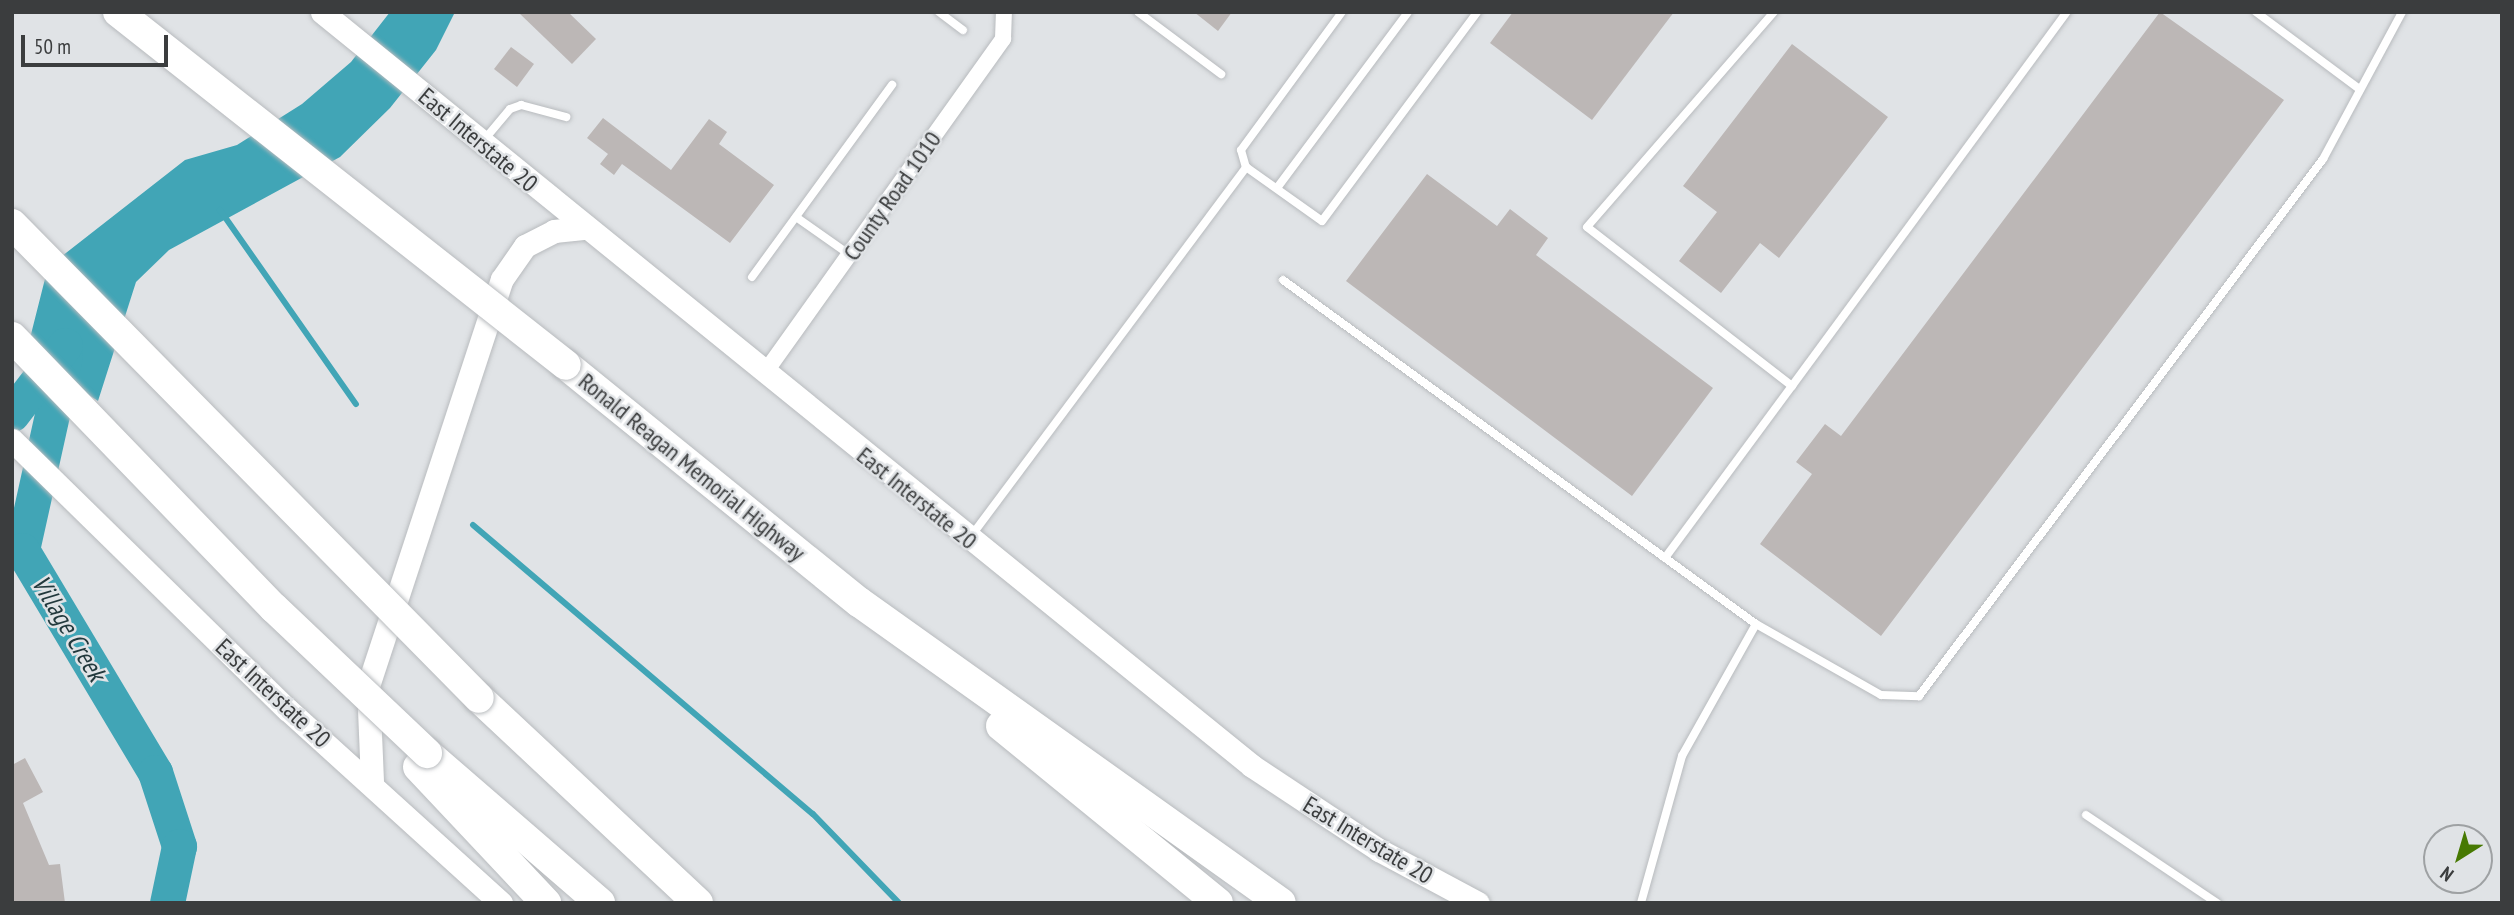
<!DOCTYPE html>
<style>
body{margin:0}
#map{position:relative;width:2514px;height:915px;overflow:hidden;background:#e0e3e6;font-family:"PT Sans Narrow",sans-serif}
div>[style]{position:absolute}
.water>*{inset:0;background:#41a5b6}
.stream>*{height:6px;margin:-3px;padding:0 3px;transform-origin:3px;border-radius:3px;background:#41a5b6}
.river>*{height:35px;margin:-17.5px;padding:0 17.5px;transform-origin:17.5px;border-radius:17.5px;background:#41a5b6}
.building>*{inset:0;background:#bcb7b6}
.roads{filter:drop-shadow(0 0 2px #b8bbbe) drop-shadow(0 0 2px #b8bbbe)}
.lane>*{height:8px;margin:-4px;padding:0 4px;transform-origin:4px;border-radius:4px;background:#fff}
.street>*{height:16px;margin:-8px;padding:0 8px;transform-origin:8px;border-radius:8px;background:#fff}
.secondary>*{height:23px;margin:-11.5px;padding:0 11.5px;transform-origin:11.5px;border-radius:11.5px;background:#fff}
.highway>*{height:30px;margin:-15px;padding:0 15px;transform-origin:15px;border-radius:15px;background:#fff}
.bridges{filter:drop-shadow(0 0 2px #b8bbbe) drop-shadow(0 0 2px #b8bbbe)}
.highway-bridge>*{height:30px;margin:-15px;padding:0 15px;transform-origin:15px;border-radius:15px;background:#fff}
span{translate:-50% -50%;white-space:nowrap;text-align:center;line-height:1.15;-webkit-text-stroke:5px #e0e3e6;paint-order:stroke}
.street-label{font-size:24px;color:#3b3d3e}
.water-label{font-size:26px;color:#22393d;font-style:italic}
.frame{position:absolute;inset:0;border:14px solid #3b3d3e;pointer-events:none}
.north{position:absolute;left:2423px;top:824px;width:70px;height:70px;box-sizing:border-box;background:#e0e3e6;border:2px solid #9ea1a3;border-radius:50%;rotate:217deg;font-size:19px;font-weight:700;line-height:28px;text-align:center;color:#3b3d3e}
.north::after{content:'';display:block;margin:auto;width:24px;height:32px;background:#477902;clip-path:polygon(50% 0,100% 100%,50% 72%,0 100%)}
.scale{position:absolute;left:21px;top:35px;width:147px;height:32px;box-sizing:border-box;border:4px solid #3b3d3e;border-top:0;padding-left:9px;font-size:21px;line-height:24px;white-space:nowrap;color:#3b3d3e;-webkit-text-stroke:5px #e0e3e6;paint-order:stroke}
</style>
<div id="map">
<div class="water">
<div style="clip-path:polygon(390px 12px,455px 12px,436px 50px,390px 108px,340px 157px,169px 250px,136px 282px,98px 401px,26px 354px,48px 267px,185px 160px,237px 145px,302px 104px,351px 62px)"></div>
</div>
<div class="stream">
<div style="left:220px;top:210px;width:237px;rotate:55deg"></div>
<div style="left:473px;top:525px;width:446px;rotate:40.4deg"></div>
<div style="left:813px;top:814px;width:124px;rotate:46deg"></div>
</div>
<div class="river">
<div style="left:65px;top:356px;width:199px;rotate:102.5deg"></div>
<div style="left:22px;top:550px;width:259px;rotate:59.1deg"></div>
<div style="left:155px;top:772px;width:78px;rotate:72deg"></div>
<div style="left:179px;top:846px;width:58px;rotate:101.9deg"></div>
<div style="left:12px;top:414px;width:87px;rotate:-52.5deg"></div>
</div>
<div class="building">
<div style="clip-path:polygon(518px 12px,568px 12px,596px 39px,572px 64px)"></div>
<div style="clip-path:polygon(1194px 12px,1232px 12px,1218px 31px)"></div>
<div style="clip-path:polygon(1513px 12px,1674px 12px,1592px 120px,1490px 43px)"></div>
<div style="clip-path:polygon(2160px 12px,2284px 100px,1881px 636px,1760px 544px,1812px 474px,1796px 462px,1825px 424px,1841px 436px)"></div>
<div style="clip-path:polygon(1792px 44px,1888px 117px,1779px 258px,1760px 243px,1721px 293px,1679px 261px,1717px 212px,1683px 186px)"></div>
<div style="clip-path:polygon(511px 47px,534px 64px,517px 87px,494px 69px)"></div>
<div style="clip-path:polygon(603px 118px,671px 170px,709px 119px,727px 132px,719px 144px,774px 185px,730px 243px,622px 164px,614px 175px,600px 164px,608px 154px,587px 138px)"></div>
<div style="clip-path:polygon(1427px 174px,1497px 226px,1510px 209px,1548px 238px,1536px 255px,1713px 388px,1632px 496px,1346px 281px)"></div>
<div style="clip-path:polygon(25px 758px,43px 792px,23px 803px,49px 865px,60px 864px,65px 903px,12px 903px,12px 765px)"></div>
</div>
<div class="roads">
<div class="lane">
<div style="left:939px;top:12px;width:30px;rotate:37deg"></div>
<div style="left:1138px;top:12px;width:104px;rotate:36.8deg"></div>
<div style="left:1342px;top:12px;width:171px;rotate:126.2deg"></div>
<div style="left:1241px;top:150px;width:18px;rotate:74deg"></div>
<div style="left:1246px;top:167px;width:93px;rotate:35.4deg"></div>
<div style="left:1322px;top:221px;width:260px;rotate:-53.4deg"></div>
<div style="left:2256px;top:12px;width:127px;rotate:36.7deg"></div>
<div style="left:484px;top:140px;width:40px;rotate:-50deg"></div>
<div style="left:510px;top:109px;width:12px;rotate:-20deg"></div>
<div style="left:521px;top:105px;width:47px;rotate:14.9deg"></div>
<div style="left:1277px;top:188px;width:219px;rotate:-53.3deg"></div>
<div style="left:796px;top:217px;width:66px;rotate:35.1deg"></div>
<div style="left:752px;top:277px;width:238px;rotate:-53.9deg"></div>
<div style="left:1283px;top:280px;width:585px;rotate:36.03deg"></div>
<div style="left:1756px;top:624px;width:151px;rotate:119.3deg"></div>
<div style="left:1682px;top:756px;width:153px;rotate:105.6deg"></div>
<div style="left:1792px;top:386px;width:464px;rotate:-53.7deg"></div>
<div style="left:972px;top:535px;width:459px;rotate:-53.3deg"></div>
<div style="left:1665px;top:558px;width:214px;rotate:-53.6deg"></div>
<div style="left:1792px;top:386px;width:259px;rotate:-142.2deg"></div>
<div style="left:1587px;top:227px;width:285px;rotate:-49deg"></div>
<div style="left:1756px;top:624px;width:144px;rotate:29.6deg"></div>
<div style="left:1881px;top:695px;width:38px;rotate:2deg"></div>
<div style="left:1919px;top:696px;width:672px;rotate:-53.04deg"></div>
<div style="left:2323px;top:159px;width:167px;rotate:-61.7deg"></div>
<div style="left:2086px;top:815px;width:158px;rotate:33.9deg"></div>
</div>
<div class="street">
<div style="left:764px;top:374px;width:412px;rotate:-54.5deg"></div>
<div style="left:1003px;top:39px;width:27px;rotate:-88deg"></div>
</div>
<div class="secondary">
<div style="left:322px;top:12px;width:1197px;rotate:39.03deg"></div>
<div style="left:1252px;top:766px;width:152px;rotate:33.5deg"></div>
<div style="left:1379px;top:850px;width:112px;rotate:28.2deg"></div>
<div style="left:12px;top:440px;width:385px;rotate:44.4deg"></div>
<div style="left:287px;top:709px;width:289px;rotate:42.2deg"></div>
<div style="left:372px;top:781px;width:95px;rotate:-92.4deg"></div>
<div style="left:368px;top:686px;width:428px;rotate:-71.8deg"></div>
<div style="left:502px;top:279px;width:40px;rotate:-55.1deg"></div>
<div style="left:525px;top:246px;width:33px;rotate:-27deg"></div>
<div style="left:554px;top:231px;width:29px;rotate:-6deg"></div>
</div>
<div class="highway">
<div style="left:566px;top:365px;width:377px;rotate:39deg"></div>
<div style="left:859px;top:602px;width:518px;rotate:35.5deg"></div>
<div style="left:479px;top:698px;width:300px;rotate:43.1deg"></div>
<div style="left:1001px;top:726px;width:280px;rotate:39.2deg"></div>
<div style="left:427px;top:753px;width:229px;rotate:40.9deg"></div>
<div style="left:418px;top:767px;width:187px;rotate:46.7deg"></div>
</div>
</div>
<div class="bridges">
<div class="highway-bridge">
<div style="left:118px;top:12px;width:570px;rotate:38.24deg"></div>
<div style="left:12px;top:224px;width:665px;rotate:45.43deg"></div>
<div style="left:12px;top:337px;width:377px;rotate:46deg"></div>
<div style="left:274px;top:608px;width:211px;rotate:43.5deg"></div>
</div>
</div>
<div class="street-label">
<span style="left:478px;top:140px;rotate:40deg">East Interstate 20</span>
<span style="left:892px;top:196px;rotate:-55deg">County Road 1010</span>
<span style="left:692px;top:467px;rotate:39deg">Ronald Reagan Memorial Highway</span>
<span style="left:917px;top:498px;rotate:39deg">East Interstate 20</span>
<span style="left:273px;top:693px;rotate:43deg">East Interstate 20</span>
<span style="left:1368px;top:840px;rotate:31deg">East Interstate 20</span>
</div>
<div class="water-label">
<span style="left:69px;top:628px;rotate:59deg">Village Creek</span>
</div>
<div class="frame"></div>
<div class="north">N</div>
<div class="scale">50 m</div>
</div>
